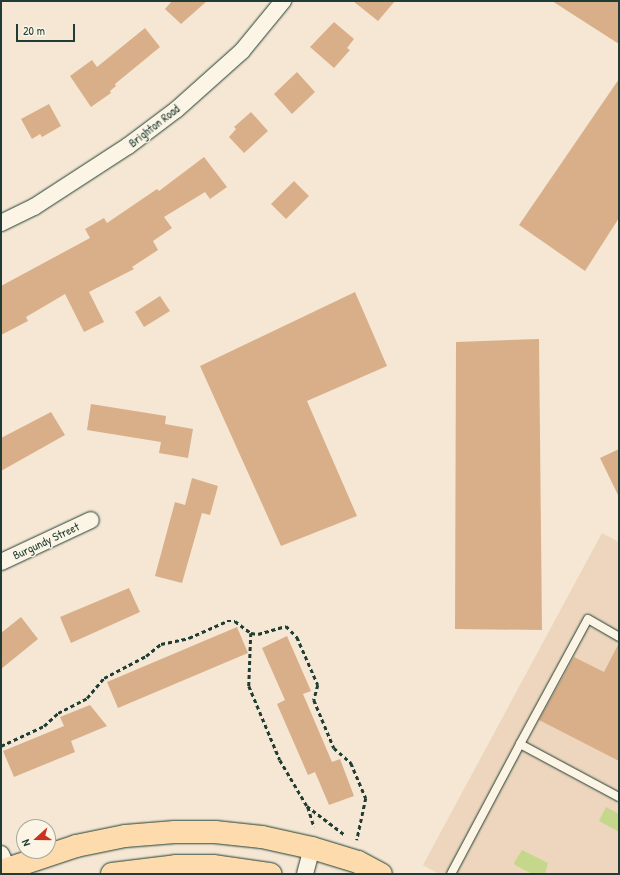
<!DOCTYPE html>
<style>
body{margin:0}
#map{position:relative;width:620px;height:875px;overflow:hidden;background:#f5e7d3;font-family:"Patrick Hand",sans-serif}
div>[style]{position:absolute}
.built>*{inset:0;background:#edd6bd}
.green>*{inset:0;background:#c4d78b}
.building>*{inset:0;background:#d9af8a}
.path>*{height:2.5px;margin-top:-1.25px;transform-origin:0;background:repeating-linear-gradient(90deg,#1f3d34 0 4px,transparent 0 7px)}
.roads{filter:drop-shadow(0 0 1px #1f3d34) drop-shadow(0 0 1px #1f3d34)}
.service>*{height:8px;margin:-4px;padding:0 4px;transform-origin:4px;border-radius:4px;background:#fcf5e5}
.minor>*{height:16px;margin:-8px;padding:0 8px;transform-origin:8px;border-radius:8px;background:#fcf5e5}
.primary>*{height:22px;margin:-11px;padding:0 11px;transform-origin:11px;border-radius:11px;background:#fedbac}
span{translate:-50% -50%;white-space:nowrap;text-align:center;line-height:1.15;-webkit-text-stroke:3px #fcf5e5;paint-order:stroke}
.street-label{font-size:12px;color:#1f3d34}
.frame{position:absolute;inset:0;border:2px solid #1f3d34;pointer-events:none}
.north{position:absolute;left:16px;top:819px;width:40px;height:40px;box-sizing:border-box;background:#fcf5e5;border:1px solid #a4ab9e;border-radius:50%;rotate:249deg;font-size:11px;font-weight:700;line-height:16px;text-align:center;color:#1f3d34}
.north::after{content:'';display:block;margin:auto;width:14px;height:18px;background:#c8321e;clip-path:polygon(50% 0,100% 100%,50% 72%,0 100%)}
.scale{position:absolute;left:16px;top:24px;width:59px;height:18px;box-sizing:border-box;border:2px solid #1f3d34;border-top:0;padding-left:5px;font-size:12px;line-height:14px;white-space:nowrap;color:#1f3d34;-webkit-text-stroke:3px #fcf5e5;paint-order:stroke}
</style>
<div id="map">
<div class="built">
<div style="clip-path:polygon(602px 533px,619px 542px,619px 874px,439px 874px,423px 865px)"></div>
</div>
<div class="green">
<div style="clip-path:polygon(606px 807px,619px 814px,619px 832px,599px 821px)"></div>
<div style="clip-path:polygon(522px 850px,548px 863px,545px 874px,532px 874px,515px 865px,514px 863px)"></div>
</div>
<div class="building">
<div style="clip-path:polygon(172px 1px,207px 1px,181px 24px,165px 9px)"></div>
<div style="clip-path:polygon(353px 1px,395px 1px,378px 21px)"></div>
<div style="clip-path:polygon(552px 1px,619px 1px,619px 44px)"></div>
<div style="clip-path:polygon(334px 22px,354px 39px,347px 48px,350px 50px,334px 68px,310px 47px)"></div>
<div style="clip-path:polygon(145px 28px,160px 47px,115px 84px,116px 86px,110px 91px,111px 93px,91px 107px,70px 76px,92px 60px,97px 67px)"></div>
<div style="clip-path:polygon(297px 72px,315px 92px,292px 114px,274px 94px)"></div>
<div style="clip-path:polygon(619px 79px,619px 218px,585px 271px,519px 225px)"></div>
<div style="clip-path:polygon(49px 104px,61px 126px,42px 137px,40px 134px,32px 139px,21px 119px)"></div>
<div style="clip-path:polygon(251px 112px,268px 131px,244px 153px,229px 137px,236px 129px,234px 127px)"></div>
<div style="clip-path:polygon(204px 157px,227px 187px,210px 199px,205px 192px,164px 217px,172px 228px,153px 241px,158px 250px,132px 267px,134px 269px,89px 292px,104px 322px,84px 332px,65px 294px,26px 317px,28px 321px,1px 335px,1px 286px,90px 238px,85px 229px,104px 218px,107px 223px,157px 189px,159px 191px)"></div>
<div style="clip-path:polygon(294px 181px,309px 196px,286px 219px,271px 204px)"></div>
<div style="clip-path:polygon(355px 292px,387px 366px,307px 401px,357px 516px,281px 546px,200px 366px)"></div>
<div style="clip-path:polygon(160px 296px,170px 311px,144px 327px,135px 312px)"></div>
<div style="clip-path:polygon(539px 339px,542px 630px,455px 629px,456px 342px)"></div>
<div style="clip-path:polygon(91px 404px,166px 416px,165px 424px,193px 429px,188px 458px,159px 453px,161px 442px,87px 430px)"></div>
<div style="clip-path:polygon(51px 412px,65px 435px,1px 471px,1px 438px)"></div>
<div style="clip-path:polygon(619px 449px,619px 497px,600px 458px)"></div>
<div style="clip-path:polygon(192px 478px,218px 486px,210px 515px,202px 513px,182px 583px,155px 576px,175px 502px,185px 505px)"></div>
<div style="clip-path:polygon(129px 588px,140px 612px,71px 643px,60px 617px)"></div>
<div style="clip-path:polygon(21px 617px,38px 639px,1px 669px,1px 633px)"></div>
<div style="clip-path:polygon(237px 627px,248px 653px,118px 708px,107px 682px)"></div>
<div style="clip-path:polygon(287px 636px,311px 691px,303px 694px,332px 762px,340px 759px,354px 796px,329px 805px,315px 772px,308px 775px,277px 704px,285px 700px,262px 648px)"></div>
<div style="clip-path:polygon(619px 643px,619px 761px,539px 720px,574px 657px,604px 672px)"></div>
<div style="clip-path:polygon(90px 705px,107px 726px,71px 741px,75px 752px,14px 777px,3px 751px,64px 726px,60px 717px)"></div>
</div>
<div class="path">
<div style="left:251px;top:633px;width:53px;rotate:92.2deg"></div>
<div style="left:249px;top:686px;width:80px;rotate:67.3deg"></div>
<div style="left:280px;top:760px;width:53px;rotate:59.6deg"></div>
<div style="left:307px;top:806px;width:48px;rotate:37.3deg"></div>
<div style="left:1px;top:746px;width:47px;rotate:-24.9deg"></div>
<div style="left:44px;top:726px;width:19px;rotate:-43deg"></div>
<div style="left:58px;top:713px;width:33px;rotate:-27deg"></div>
<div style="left:87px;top:698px;width:26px;rotate:-50deg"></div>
<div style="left:104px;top:678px;width:47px;rotate:-27.6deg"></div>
<div style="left:146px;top:656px;width:19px;rotate:-39deg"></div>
<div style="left:161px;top:644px;width:29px;rotate:-12deg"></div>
<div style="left:189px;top:638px;width:42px;rotate:-24.1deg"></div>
<div style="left:227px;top:621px;width:8px"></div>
<div style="left:235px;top:621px;width:20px;rotate:37deg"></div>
<div style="left:251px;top:633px;width:7px;rotate:8deg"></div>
<div style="left:258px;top:634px;width:29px;rotate:-16deg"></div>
<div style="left:286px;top:626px;width:16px;rotate:45deg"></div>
<div style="left:297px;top:637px;width:52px;rotate:66.4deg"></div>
<div style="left:318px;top:685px;width:16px;rotate:105deg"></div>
<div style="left:314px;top:700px;width:52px;rotate:67.4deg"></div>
<div style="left:334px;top:748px;width:23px;rotate:41deg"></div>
<div style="left:351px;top:763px;width:38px;rotate:67deg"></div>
<div style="left:366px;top:798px;width:43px;rotate:102.1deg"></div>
<div style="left:308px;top:807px;width:21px;rotate:73deg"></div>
</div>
<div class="roads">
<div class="service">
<div style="left:520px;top:744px;width:142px;rotate:-61.5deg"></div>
<div style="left:588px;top:619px;width:36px;rotate:30deg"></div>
<div style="left:451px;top:874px;width:147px;rotate:-62deg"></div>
<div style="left:520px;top:744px;width:112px;rotate:28.2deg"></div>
</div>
<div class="minor">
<div style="left:1px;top:223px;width:37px;rotate:-26deg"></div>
<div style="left:34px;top:207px;width:112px;rotate:-33deg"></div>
<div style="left:128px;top:146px;width:60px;rotate:-36.9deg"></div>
<div style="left:176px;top:110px;width:89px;rotate:-41.8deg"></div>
<div style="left:242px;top:51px;width:65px;rotate:-50.6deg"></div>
<div style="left:1px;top:562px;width:99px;rotate:-25deg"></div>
<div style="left:1px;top:854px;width:22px;rotate:66deg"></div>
<div style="left:305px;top:874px;width:27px;rotate:-75deg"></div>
</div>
<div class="primary">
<div style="left:1px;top:871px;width:79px;rotate:-18.4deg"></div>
<div style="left:76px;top:846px;width:50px;rotate:-11.5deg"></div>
<div style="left:125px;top:836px;width:50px;rotate:-4.6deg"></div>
<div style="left:175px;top:832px;width:40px"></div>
<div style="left:215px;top:832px;width:47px;rotate:6.1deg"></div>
<div style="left:262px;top:837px;width:51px;rotate:12.4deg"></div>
<div style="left:312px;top:848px;width:48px;rotate:16.9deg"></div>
<div style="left:358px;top:862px;width:26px;rotate:28deg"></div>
<div style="left:112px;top:874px;width:64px;rotate:-7.1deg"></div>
<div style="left:176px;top:866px;width:37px"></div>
<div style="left:213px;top:866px;width:58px;rotate:8deg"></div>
</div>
</div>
<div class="street-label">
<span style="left:154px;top:126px;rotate:-38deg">Brighton Road</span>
<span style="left:46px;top:541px;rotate:-25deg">Burgundy Street</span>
</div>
<div class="frame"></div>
<div class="north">N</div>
<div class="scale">20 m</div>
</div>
